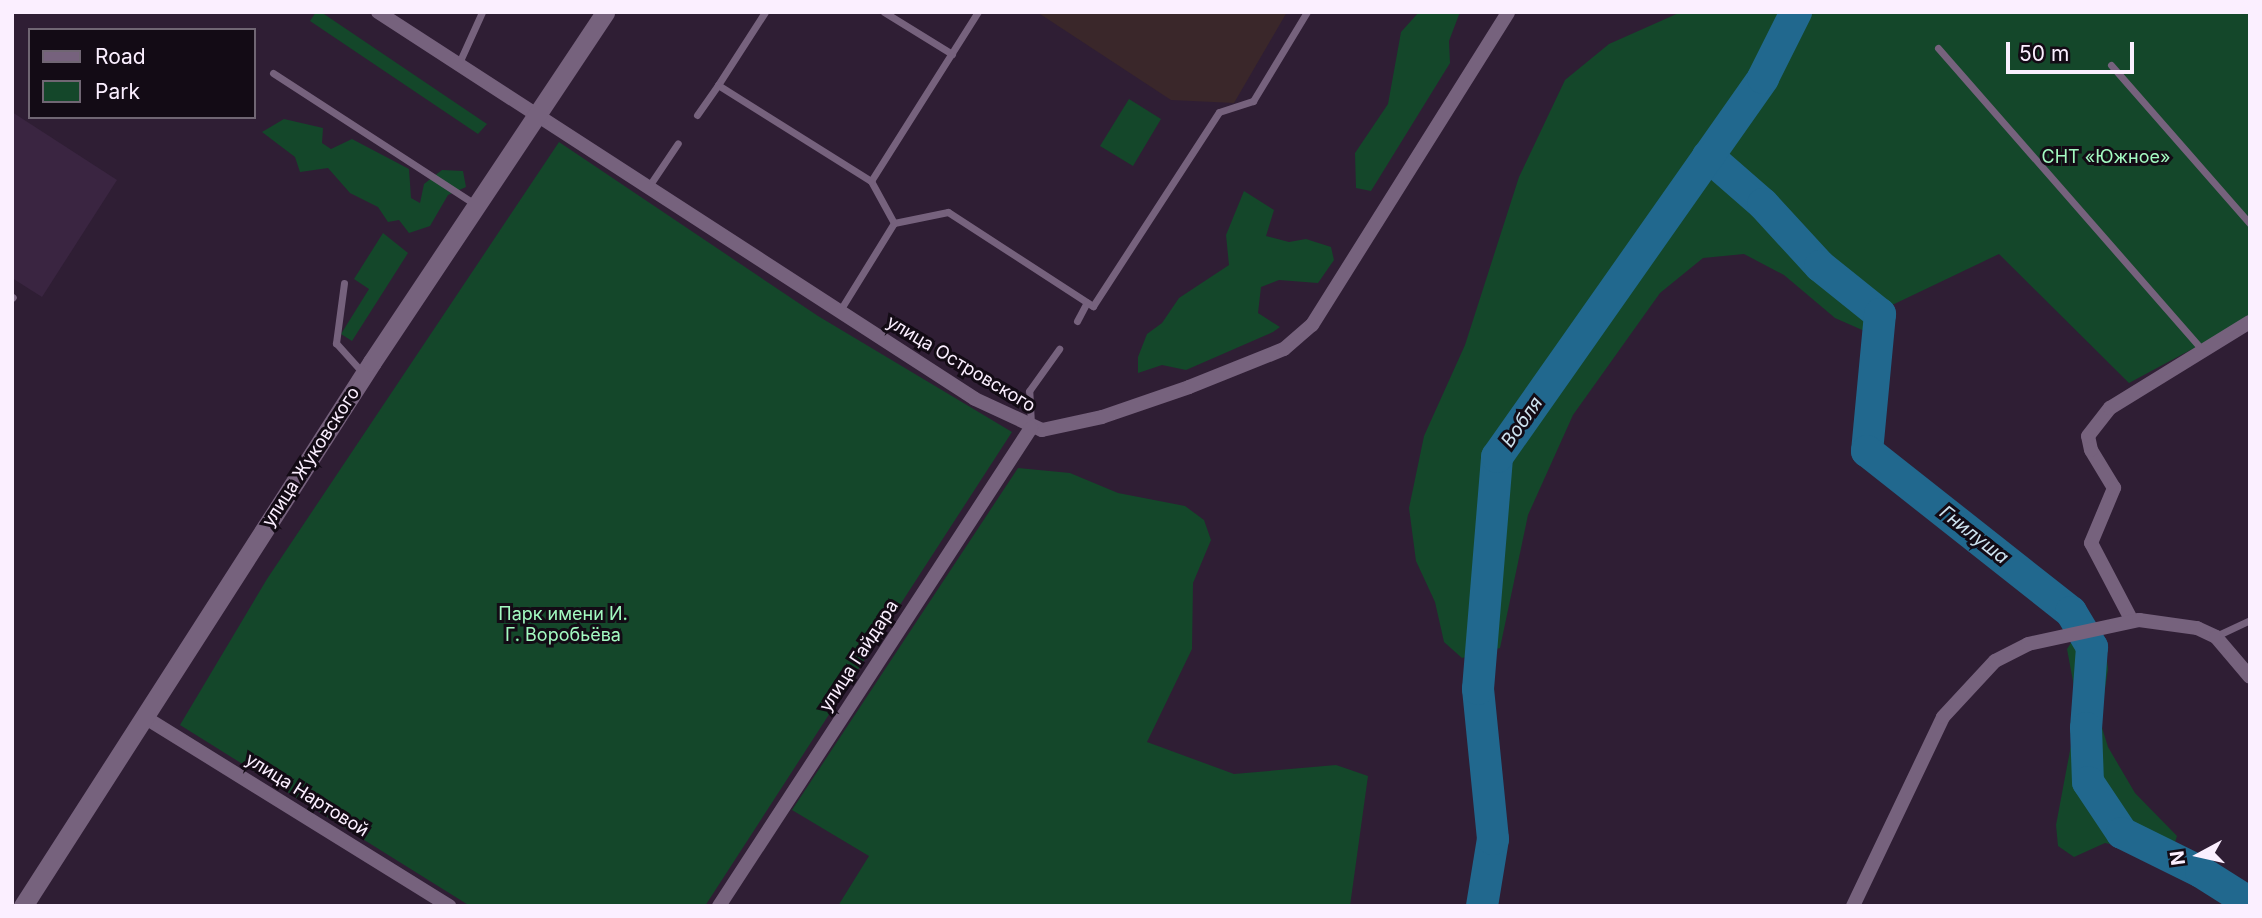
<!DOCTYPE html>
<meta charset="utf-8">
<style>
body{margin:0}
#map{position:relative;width:2262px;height:918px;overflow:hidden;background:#2f1e34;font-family:Inter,sans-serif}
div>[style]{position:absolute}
.built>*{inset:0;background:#3a2541}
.education>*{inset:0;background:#3a272a}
.green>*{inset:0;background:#14472a}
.river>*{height:32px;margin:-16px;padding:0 16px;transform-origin:16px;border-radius:16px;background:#21688e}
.service>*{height:7px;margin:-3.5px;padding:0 3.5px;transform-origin:3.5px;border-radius:3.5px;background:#76627d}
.minor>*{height:14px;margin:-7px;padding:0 7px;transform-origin:7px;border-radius:7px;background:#76627d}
.tertiary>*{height:19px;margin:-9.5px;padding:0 9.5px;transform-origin:9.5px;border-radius:9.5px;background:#76627d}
span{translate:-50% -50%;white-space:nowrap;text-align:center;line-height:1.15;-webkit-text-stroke:6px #130b15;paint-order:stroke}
.park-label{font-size:18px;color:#a3fac1}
.street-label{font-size:18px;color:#fbefff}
.water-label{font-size:19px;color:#cde2ef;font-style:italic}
.frame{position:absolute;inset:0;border:14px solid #fbefff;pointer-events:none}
.legend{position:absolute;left:28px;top:28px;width:228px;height:91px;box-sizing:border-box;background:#130b15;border:2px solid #706673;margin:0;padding:9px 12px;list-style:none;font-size:21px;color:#fbefff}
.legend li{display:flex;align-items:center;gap:14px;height:35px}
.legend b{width:35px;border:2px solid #706673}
.north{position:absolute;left:2164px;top:820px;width:70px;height:70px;-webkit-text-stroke:5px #130b15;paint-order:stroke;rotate:262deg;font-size:19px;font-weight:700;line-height:28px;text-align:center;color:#fbefff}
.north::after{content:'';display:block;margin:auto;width:24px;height:32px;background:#fbefff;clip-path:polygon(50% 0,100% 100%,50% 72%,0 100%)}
.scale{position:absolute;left:2006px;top:42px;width:128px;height:32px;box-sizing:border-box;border:4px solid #fbefff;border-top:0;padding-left:9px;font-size:21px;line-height:24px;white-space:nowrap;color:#fbefff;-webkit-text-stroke:5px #130b15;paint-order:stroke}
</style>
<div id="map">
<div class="built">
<div style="clip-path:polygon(12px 112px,117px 180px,42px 297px,12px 278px)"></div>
</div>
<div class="education">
<div style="clip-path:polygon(1037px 12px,1287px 12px,1234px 103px,1171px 100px)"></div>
</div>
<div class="green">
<div style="clip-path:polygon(316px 12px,321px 12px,487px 124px,478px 134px,310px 21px)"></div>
<div style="clip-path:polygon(1419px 12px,1460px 12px,1449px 41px,1450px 63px,1371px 191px,1356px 188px,1355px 153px,1388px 104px,1401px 32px)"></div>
<div style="clip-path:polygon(1681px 12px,2250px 12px,2250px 318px,2129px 383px,1999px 254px,1888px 307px,1869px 333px,1835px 318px,1784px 275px,1744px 254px,1703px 258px,1660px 293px,1573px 415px,1528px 515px,1500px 648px,1462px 658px,1444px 642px,1435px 602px,1416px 561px,1409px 508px,1424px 436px,1465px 345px,1519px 177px,1565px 80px,1609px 44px)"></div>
<div style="clip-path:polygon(1129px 99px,1161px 119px,1133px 166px,1100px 146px)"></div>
<div style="clip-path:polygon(284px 119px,323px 128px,322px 143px,331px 149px,352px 139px,409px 169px,411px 198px,420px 203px,424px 184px,442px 170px,463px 171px,466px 187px,448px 195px,430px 226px,409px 233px,399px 220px,388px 222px,378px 207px,350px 193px,328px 168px,300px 172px,295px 157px,262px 132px)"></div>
<div style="clip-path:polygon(559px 142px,818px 316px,1012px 432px,705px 906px,470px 906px,180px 725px,267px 579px)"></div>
<div style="clip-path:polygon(1244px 191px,1274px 210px,1266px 236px,1289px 242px,1306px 239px,1331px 247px,1334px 260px,1318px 283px,1279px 280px,1261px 287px,1258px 313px,1280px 327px,1273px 332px,1186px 370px,1162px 365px,1138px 373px,1138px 357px,1147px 334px,1162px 323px,1179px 298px,1229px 265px,1226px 235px)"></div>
<div style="clip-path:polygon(383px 233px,408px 253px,352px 341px,341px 334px,369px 289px,354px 279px)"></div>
<div style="clip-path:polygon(1018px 468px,1070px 473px,1118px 493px,1185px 506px,1204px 520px,1211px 540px,1193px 583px,1192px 649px,1147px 742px,1234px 774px,1336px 765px,1368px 776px,1350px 906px,838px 906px,869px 856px,792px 810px)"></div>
<div style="clip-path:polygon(2090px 635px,2105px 642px,2108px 669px,2100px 721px,2108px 747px,2135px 793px,2177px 836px,2171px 856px,2105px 843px,2074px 857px,2058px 846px,2056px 825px,2078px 708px,2067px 649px,2074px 638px)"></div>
</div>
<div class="river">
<div style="left:1708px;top:156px;width:73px;rotate:41.1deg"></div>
<div style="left:1763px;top:204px;width:84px;rotate:47.4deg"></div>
<div style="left:1820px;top:266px;width:77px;rotate:38.7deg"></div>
<div style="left:1880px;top:314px;width:138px;rotate:95.4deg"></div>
<div style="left:1867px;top:451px;width:260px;rotate:38.3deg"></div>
<div style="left:2071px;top:612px;width:41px;rotate:59deg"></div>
<div style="left:2092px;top:647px;width:81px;rotate:94.2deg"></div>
<div style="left:2086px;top:728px;width:54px;rotate:87.9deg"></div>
<div style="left:2088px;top:782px;width:61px;rotate:56.3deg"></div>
<div style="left:2122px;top:833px;width:88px;rotate:26.3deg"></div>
<div style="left:2201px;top:872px;width:58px;rotate:32.3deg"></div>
<div style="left:1482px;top:906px;width:68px;rotate:-80.7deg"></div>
<div style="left:1493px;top:839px;width:151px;rotate:-95.7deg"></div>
<div style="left:1478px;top:689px;width:233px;rotate:-85.3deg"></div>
<div style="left:1497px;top:457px;width:463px;rotate:-54.9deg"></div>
<div style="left:1763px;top:78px;width:74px;rotate:-63.4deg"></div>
</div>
<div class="service">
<div style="left:765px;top:12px;width:87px;rotate:122.8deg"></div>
<div style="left:718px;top:85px;width:181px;rotate:32.1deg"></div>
<div style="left:871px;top:181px;width:48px;rotate:61.3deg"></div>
<div style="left:884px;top:12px;width:80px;rotate:31.7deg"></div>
<div style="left:1938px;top:48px;width:403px;rotate:48.8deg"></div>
<div style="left:459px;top:63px;width:56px;rotate:-65.7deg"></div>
<div style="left:2111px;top:65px;width:211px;rotate:48.8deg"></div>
<div style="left:273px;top:73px;width:241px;rotate:33deg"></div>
<div style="left:697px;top:115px;width:37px;rotate:-55deg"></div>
<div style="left:871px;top:181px;width:200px;rotate:-57.7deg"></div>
<div style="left:647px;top:189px;width:55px;rotate:-56deg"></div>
<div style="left:344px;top:283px;width:61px;rotate:97.6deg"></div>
<div style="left:336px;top:343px;width:40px;rotate:48deg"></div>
<div style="left:12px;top:298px;width:1px;rotate:-45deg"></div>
<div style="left:839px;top:312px;width:105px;rotate:-58.3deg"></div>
<div style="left:894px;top:223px;width:55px;rotate:-11.5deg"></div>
<div style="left:948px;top:212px;width:173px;rotate:33deg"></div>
<div style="left:1093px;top:306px;width:231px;rotate:-57deg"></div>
<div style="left:1219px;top:112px;width:36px;rotate:-18deg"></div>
<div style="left:1253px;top:101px;width:104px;rotate:-58.8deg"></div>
<div style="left:1077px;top:321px;width:21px;rotate:-62deg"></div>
<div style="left:1031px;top:424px;width:33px;rotate:-93deg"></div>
<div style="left:1029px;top:391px;width:52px;rotate:-54.5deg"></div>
<div style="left:2216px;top:636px;width:38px;rotate:-25deg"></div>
</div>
<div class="minor">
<div style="left:378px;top:12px;width:711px;rotate:32.95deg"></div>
<div style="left:975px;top:399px;width:74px;rotate:24.8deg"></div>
<div style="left:1042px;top:430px;width:61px;rotate:-12.2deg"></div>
<div style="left:1102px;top:417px;width:92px;rotate:-19deg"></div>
<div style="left:1189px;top:387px;width:102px;rotate:-21.8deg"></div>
<div style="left:1284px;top:349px;width:37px;rotate:-41deg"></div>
<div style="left:1312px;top:325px;width:369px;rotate:-57.9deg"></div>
<div style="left:2132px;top:621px;width:88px;rotate:-117.7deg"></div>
<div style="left:2091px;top:543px;width:60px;rotate:-67.3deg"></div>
<div style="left:2114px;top:488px;width:44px;rotate:-121.2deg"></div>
<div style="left:2091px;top:450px;width:14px;rotate:-102deg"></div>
<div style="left:2088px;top:436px;width:36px;rotate:-52deg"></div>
<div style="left:2110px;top:408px;width:164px;rotate:-31.6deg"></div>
<div style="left:146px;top:718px;width:357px;rotate:31.8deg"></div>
<div style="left:719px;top:906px;width:571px;rotate:-56.87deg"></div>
<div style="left:1853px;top:906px;width:209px;rotate:-64.5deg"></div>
<div style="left:1943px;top:717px;width:76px;rotate:-47.1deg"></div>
<div style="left:1995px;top:661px;width:37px;rotate:-27deg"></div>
<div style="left:2028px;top:644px;width:114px;rotate:-12.2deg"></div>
<div style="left:2139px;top:620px;width:59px;rotate:7.9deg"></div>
<div style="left:2197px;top:628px;width:21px;rotate:25deg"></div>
<div style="left:2216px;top:637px;width:52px;rotate:49.6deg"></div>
</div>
<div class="tertiary">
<div style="left:23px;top:906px;width:646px;rotate:-57.32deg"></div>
<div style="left:372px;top:362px;width:420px;rotate:-56.3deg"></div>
</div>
<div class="park-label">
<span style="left:2106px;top:157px">СНТ «Южное»</span>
<span style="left:563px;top:625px">Парк имени И.<br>Г. Воробьёва</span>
</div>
<div class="street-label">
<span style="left:961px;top:364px;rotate:31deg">улица Островского</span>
<span style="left:311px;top:457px;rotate:-57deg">улица Жуковского</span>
<span style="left:859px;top:656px;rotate:-57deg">улица Гайдара</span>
<span style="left:307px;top:795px;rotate:32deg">улица Нартовой</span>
</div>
<div class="water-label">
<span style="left:1522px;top:422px;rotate:-55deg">Вобля</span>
<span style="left:1974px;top:535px;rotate:38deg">Гнилуша</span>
</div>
<div class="frame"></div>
<ul class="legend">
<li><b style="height:9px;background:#76627d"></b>Road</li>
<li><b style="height:19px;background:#14472a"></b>Park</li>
</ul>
<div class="north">N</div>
<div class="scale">50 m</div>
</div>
